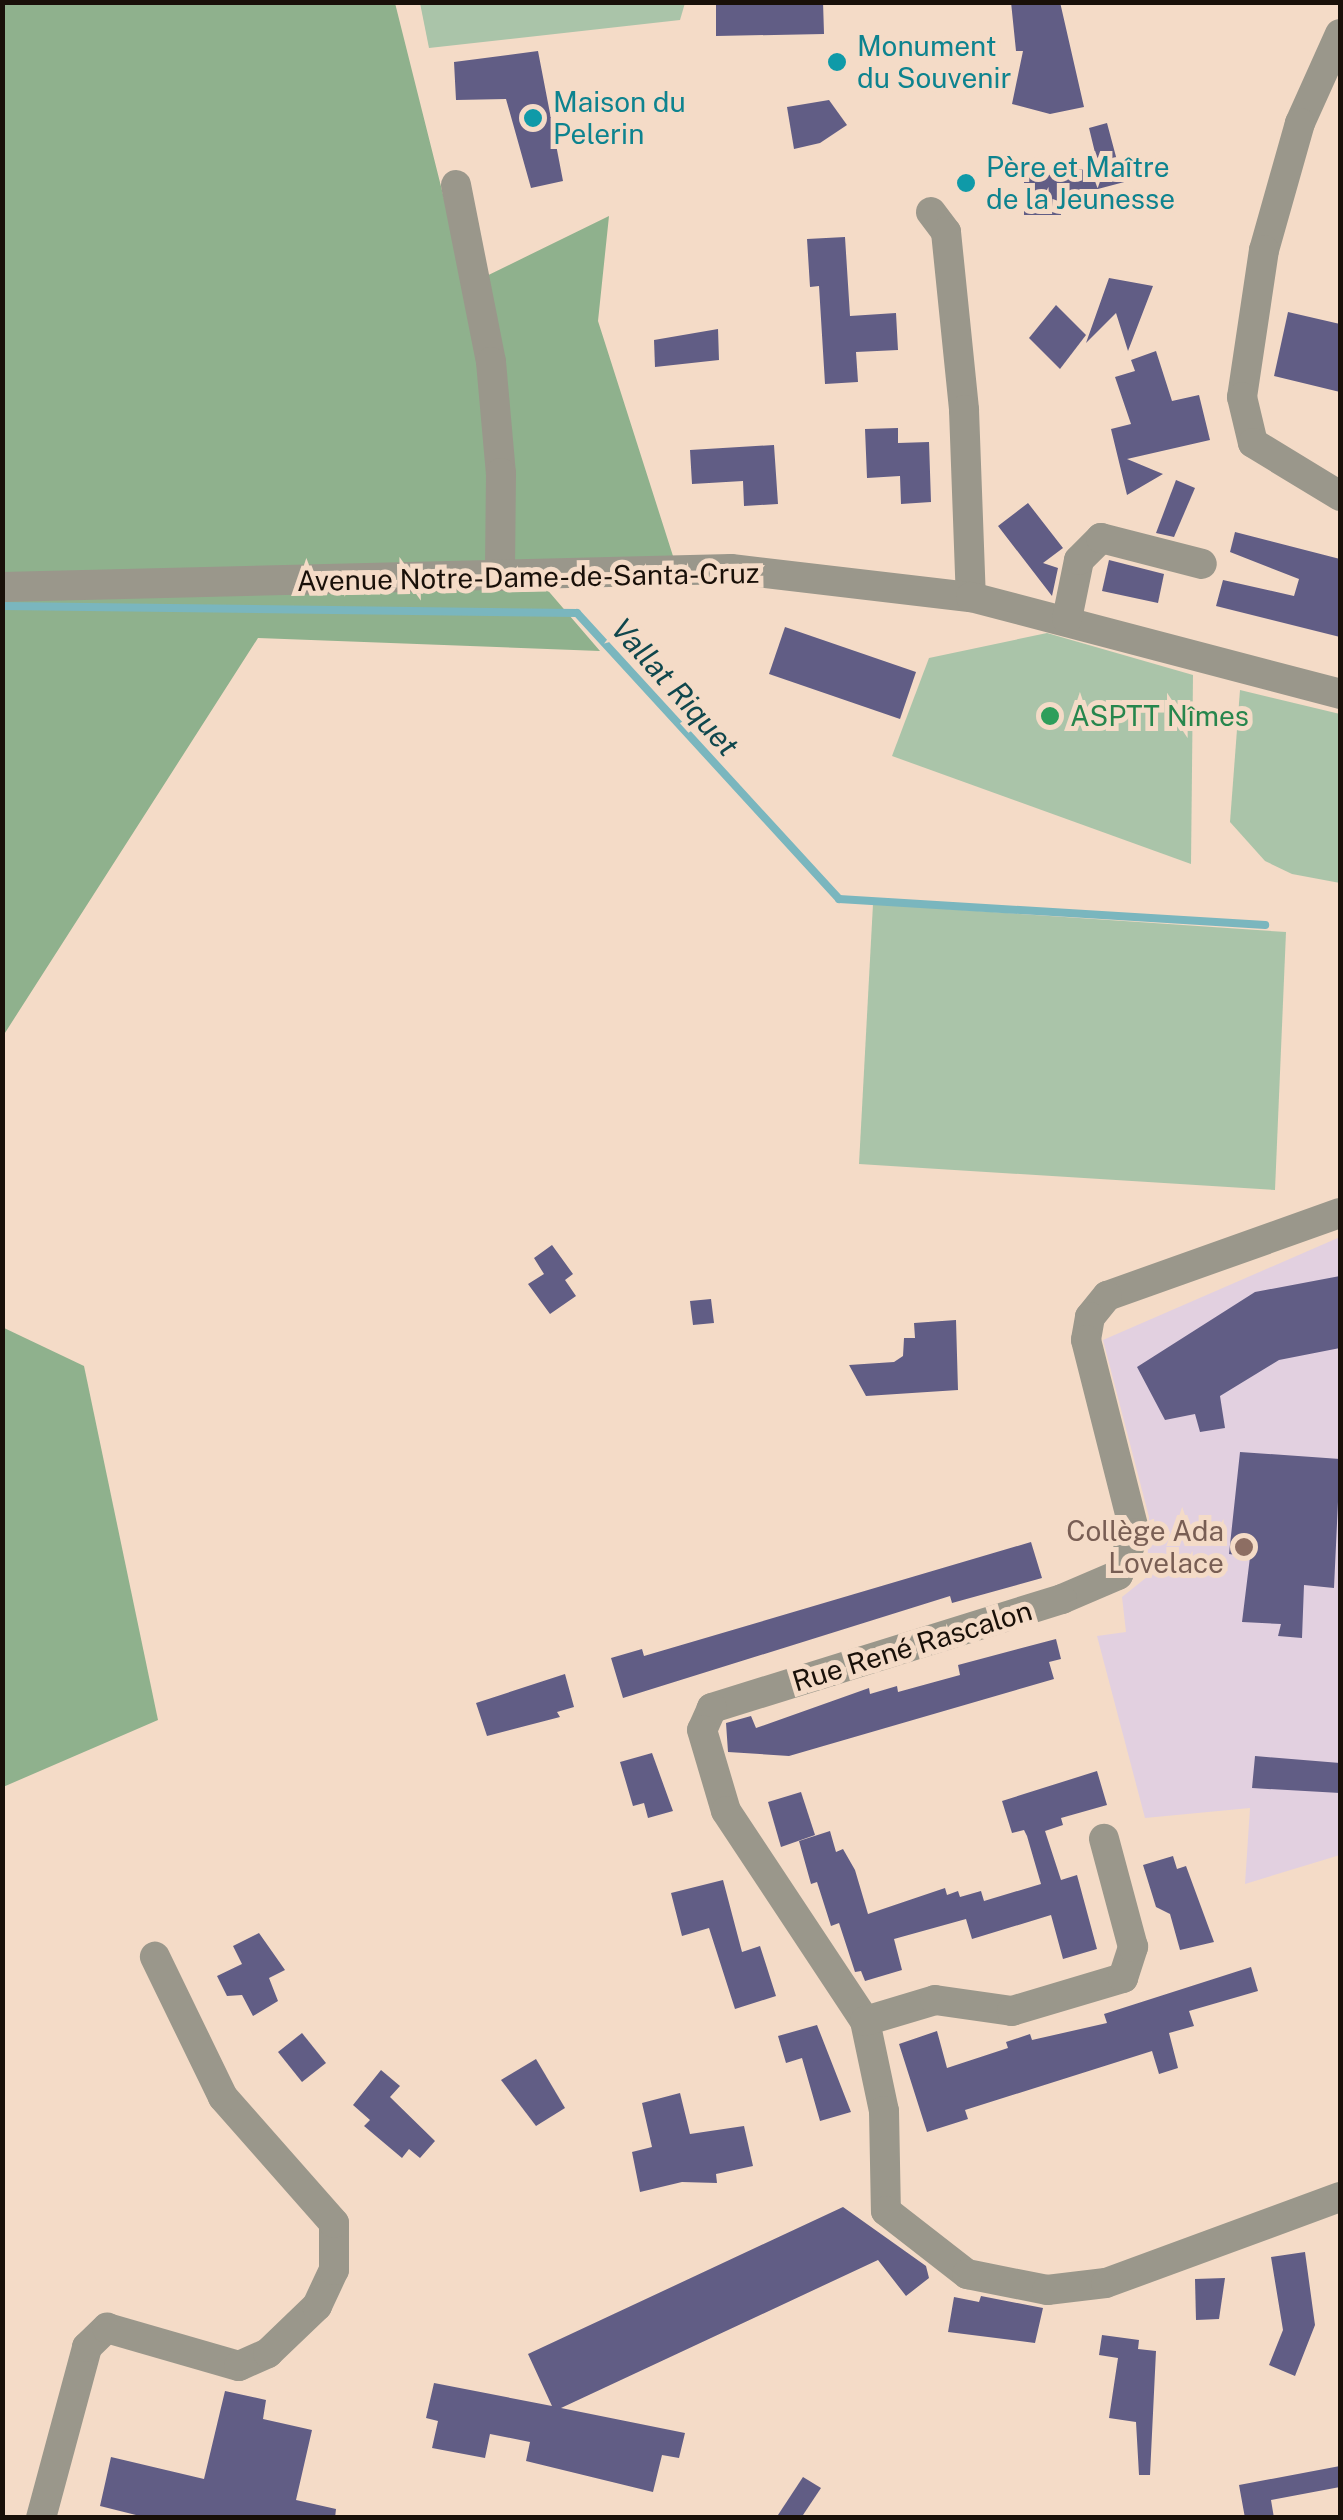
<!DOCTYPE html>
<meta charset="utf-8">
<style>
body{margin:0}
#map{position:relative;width:1343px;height:2520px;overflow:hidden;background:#f4dbc7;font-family:"Public Sans",sans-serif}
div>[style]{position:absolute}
.education>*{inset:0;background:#e2d0e0}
.green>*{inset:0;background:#aac4a9}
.forest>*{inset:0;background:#8fb18d}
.stream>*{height:8px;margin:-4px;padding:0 4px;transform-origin:4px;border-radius:4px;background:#7ab6be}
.building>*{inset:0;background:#615d85}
.street>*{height:30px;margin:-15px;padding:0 15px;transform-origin:15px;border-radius:15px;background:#9a978b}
.dots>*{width:28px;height:28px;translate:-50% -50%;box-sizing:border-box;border:5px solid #f4dbc7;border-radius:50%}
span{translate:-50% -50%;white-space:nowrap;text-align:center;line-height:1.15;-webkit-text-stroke:10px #f4dbc7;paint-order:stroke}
.culture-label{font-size:28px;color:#0d838f}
.left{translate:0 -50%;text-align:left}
.street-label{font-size:28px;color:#191009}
.leisure-label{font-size:28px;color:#27864d}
.education-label{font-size:28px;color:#785e54}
.right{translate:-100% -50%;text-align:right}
.water-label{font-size:30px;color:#0f474d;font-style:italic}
.frame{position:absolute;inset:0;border:5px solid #191009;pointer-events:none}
</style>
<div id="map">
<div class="education">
<div style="clip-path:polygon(1340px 1237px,1340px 1855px,1245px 1884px,1250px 1808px,1145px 1818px,1097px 1636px,1126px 1632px,1122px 1597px,1147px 1577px,1149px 1517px,1103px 1340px)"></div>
</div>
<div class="green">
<div style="clip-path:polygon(420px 3px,420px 2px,685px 3px,680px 20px,429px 48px)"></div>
<div style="clip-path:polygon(1047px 633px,1193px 675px,1191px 864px,892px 756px,929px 658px)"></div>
<div style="clip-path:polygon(1240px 690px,1340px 714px,1340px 883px,1292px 874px,1265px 861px,1230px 822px)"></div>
<div style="clip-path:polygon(873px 904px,1286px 932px,1275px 1190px,859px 1164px)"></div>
</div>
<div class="forest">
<div style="clip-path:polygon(3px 3px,395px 3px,466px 286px,609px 216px,598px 321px,673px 556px,526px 565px,600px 651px,258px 638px,3px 1036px)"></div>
<div style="clip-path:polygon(2px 1327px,84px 1366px,158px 1720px,3px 1787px)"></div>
</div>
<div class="stream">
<div style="left:2px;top:606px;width:575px;rotate:0.7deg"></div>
<div style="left:577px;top:613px;width:388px;rotate:47.5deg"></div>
<div style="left:839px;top:899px;width:427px;rotate:3.5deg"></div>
</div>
<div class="building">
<div style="clip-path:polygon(716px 2px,823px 2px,824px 34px,716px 36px)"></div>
<div style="clip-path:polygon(1011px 2px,1060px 2px,1084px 107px,1050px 114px,1012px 104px,1023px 51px,1016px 51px)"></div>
<div style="clip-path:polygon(538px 51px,563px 181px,531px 188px,506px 99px,456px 100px,454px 62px)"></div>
<div style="clip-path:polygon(829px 100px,847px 125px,820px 143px,794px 149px,787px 107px)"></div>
<div style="clip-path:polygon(1107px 123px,1119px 168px,1146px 167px,1147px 176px,1060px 199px,1061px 215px,1024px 215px,1024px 172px,1099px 169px,1089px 128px)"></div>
<div style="clip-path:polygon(845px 237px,850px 316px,896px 313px,898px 350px,856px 352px,858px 382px,825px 384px,819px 286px,810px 287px,807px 239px)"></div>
<div style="clip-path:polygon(1109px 278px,1153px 286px,1128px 351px,1116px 313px,1086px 343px)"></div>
<div style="clip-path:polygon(1056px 305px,1086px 335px,1060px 369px,1029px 338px)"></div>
<div style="clip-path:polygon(1288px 312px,1340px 324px,1340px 392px,1274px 376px)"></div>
<div style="clip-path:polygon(718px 329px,719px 360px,655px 367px,654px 340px)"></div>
<div style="clip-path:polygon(1156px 351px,1172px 401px,1199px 395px,1210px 440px,1127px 459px,1163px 474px,1127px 495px,1111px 429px,1131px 424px,1115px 377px,1135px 371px,1131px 360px)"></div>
<div style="clip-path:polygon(898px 428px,898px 443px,929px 442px,931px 502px,901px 504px,900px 476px,867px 478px,865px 429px)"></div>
<div style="clip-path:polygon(774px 445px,778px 504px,744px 506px,743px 481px,692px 484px,690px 450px)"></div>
<div style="clip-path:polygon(1176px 480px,1195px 488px,1174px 537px,1156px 533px)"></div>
<div style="clip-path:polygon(1028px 503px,1063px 548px,1043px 563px,1058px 568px,1052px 596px,998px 526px)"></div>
<div style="clip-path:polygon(1235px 532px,1340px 559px,1340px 637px,1216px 606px,1223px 580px,1294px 596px,1299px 579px,1230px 552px)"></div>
<div style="clip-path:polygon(1109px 560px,1164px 574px,1158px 603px,1102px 591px)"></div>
<div style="clip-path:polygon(785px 627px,916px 672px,900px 719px,769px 674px)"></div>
<div style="clip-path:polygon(552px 1245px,573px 1274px,565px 1280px,576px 1296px,550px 1314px,528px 1284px,544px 1274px,534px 1258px)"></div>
<div style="clip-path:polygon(1340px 1276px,1340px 1348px,1279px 1360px,1220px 1396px,1225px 1428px,1200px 1432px,1195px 1414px,1165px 1420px,1137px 1367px,1255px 1292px)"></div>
<div style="clip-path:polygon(711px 1299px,714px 1323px,693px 1325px,690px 1301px)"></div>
<div style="clip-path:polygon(956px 1320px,958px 1390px,866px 1396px,849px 1365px,894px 1362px,903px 1356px,904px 1338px,915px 1338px,914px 1323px)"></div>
<div style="clip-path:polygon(1240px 1452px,1340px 1459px,1334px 1588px,1304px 1585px,1302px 1638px,1278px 1636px,1281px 1624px,1242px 1622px,1250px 1557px,1229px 1554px)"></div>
<div style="clip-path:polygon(1031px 1542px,1042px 1578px,952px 1603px,950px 1596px,623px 1698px,611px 1658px,642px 1649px,644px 1656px)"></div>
<div style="clip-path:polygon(1056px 1639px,1061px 1659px,1049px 1662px,1054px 1679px,789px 1756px,728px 1752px,726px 1723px,751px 1716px,756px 1728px,869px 1688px,870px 1694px,897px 1686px,898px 1692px,960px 1675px,958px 1665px)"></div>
<div style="clip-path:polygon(565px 1674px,574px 1707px,557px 1712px,560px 1717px,487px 1736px,476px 1703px)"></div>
<div style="clip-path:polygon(652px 1753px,673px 1811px,648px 1818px,644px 1803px,633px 1806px,620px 1762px)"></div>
<div style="clip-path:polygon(1255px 1756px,1340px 1763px,1340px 1793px,1252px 1788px)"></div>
<div style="clip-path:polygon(1097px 1771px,1107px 1805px,1061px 1818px,1063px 1825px,1045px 1831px,1061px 1880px,1077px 1875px,1097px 1949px,1063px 1959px,1051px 1915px,972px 1939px,966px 1919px,894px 1939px,902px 1970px,865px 1981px,861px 1971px,855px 1972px,839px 1923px,831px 1926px,817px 1882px,811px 1884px,799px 1841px,830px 1831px,836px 1852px,843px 1849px,855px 1870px,868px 1914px,945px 1888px,947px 1895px,958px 1891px,960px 1897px,981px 1891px,984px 1901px,1041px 1884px,1027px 1836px,1024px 1830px,1012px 1833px,1002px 1801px)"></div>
<div style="clip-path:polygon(801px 1792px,815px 1835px,781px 1847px,768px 1802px)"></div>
<div style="clip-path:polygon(1173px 1856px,1177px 1869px,1186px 1866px,1214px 1942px,1180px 1950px,1170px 1914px,1156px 1907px,1143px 1865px)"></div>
<div style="clip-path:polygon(723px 1880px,742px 1952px,760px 1946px,776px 1996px,735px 2009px,709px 1928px,682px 1936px,671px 1893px)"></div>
<div style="clip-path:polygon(259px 1933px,285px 1970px,269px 1978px,278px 2001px,253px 2016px,242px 1995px,227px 1996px,217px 1976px,242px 1964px,233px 1946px)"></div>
<div style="clip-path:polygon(1251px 1967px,1258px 1991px,1189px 2011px,1194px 2026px,1169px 2033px,1178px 2068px,1159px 2074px,1152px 2051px,965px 2110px,968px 2119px,927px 2132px,899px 2044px,937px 2031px,947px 2068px,1008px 2048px,1006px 2042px,1030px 2034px,1032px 2040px,1107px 2023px,1104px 2014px)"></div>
<div style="clip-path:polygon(817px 2025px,851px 2112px,820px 2121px,802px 2058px,786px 2063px,778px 2036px)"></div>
<div style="clip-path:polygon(302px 2033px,326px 2063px,302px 2082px,278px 2052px)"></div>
<div style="clip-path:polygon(536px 2059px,565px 2108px,536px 2126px,501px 2080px)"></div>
<div style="clip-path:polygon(381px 2070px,400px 2086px,390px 2097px,435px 2141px,420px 2158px,409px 2149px,402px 2158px,364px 2126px,370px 2120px,353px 2105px)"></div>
<div style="clip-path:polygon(680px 2093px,690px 2134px,744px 2126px,753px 2166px,716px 2174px,717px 2183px,682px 2182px,640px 2192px,632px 2152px,652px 2147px,642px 2103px)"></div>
<div style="clip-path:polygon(843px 2207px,926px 2266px,929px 2278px,906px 2296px,878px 2260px,561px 2408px,685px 2433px,679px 2458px,662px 2455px,653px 2492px,526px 2461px,530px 2442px,490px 2434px,485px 2458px,432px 2448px,438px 2421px,426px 2418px,434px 2383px,552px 2406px,528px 2354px)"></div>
<div style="clip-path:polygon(1305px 2252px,1315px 2325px,1295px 2376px,1269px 2365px,1283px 2330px,1271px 2257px)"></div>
<div style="clip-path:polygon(1225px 2278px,1219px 2319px,1196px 2320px,1195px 2279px)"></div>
<div style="clip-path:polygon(981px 2296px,1043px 2308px,1035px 2343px,948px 2332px,954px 2297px,979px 2302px)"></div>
<div style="clip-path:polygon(1102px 2335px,1139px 2340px,1138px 2349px,1156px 2351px,1150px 2475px,1139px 2475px,1136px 2422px,1109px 2418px,1118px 2358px,1099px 2355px)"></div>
<div style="clip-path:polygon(225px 2391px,266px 2400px,263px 2419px,312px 2430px,296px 2500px,336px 2509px,335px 2518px,148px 2518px,100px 2506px,111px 2457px,204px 2479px)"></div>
<div style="clip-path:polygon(1340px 2466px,1340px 2487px,1271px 2500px,1274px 2518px,1245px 2518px,1239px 2485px)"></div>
<div style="clip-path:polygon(803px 2477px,821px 2488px,801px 2518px,776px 2518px)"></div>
</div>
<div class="street">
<div style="left:1340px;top:34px;width:98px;rotate:114.2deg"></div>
<div style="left:1300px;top:123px;width:132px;rotate:105.8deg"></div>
<div style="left:1264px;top:250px;width:149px;rotate:98.5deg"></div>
<div style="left:1242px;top:397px;width:47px;rotate:76.6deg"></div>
<div style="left:1253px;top:443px;width:102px;rotate:31.3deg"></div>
<div style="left:456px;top:185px;width:180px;rotate:78.8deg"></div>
<div style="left:491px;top:362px;width:111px;rotate:84.9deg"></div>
<div style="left:501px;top:473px;width:103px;rotate:90.6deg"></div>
<div style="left:931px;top:212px;width:25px;rotate:53deg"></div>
<div style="left:946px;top:232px;width:179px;rotate:84.2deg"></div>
<div style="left:964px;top:410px;width:187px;rotate:87.9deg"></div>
<div style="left:2px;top:587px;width:729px;rotate:-1.41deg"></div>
<div style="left:731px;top:569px;width:242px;rotate:6.7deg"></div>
<div style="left:971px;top:597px;width:382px;rotate:14.7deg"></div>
<div style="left:1067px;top:619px;width:60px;rotate:-78.5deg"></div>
<div style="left:1079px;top:560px;width:31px;rotate:-45deg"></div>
<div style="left:1101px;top:538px;width:104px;rotate:14.4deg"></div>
<div style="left:1340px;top:1213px;width:247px;rotate:160.4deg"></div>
<div style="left:1107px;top:1296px;width:27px;rotate:129deg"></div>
<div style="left:1090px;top:1317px;width:23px;rotate:100deg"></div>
<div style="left:1086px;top:1340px;width:199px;rotate:75.8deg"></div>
<div style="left:1135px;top:1533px;width:45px;rotate:112deg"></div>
<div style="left:1118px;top:1575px;width:61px;rotate:156.8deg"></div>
<div style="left:1062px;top:1599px;width:367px;rotate:162.7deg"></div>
<div style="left:712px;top:1708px;width:24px;rotate:114deg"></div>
<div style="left:702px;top:1730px;width:84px;rotate:73.5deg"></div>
<div style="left:726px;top:1811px;width:252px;rotate:56.5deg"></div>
<div style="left:865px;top:2021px;width:92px;rotate:78.1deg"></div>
<div style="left:884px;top:2111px;width:100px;rotate:88.9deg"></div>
<div style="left:886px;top:2211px;width:103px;rotate:37.9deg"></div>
<div style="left:967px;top:2274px;width:82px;rotate:11.3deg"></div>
<div style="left:1047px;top:2290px;width:59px;rotate:-6.8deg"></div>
<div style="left:1106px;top:2283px;width:249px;rotate:-20.2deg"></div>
<div style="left:865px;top:2021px;width:73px;rotate:-16.7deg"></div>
<div style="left:935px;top:2000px;width:78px;rotate:8.1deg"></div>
<div style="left:1012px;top:2011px;width:116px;rotate:-16.6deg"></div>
<div style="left:1123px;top:1978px;width:33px;rotate:-72deg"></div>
<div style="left:1133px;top:1947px;width:112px;rotate:-105deg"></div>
<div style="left:41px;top:2518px;width:177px;rotate:-74.9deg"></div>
<div style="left:87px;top:2347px;width:28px;rotate:-44deg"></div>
<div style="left:107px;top:2328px;width:137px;rotate:16.1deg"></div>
<div style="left:239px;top:2366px;width:32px;rotate:-24deg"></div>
<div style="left:268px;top:2353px;width:68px;rotate:-43.8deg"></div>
<div style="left:317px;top:2306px;width:40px;rotate:-65deg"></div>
<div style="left:334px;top:2270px;width:47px;rotate:-90deg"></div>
<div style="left:334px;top:2223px;width:168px;rotate:-131.4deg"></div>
<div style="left:223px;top:2097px;width:156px;rotate:-115.9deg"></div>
</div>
<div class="dots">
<div style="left:837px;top:62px;background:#0f9aa8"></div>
<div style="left:533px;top:118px;background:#0f9aa8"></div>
<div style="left:966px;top:183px;background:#0f9aa8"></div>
<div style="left:1050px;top:716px;background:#2e9e5b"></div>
<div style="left:1244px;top:1547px;background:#8d6e63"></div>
</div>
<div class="culture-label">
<span class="left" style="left:857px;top:62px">Monument<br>du Souvenir</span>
<span class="left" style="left:553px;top:118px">Maison du<br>Pelerin</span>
<span class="left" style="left:986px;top:183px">Père et Maître<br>de la Jeunesse</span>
</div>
<div class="street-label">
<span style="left:528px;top:577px;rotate:-1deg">Avenue Notre-Dame-de-Santa-Cruz</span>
<span style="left:912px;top:1646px;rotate:-17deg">Rue René Rascalon</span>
</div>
<div class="leisure-label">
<span class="left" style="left:1070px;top:716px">ASPTT Nîmes</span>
</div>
<div class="education-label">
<span class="right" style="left:1224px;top:1547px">Collège Ada<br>Lovelace</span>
</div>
<div class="water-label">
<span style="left:675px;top:687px;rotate:48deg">Vallat Riquet</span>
</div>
<div class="frame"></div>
</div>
